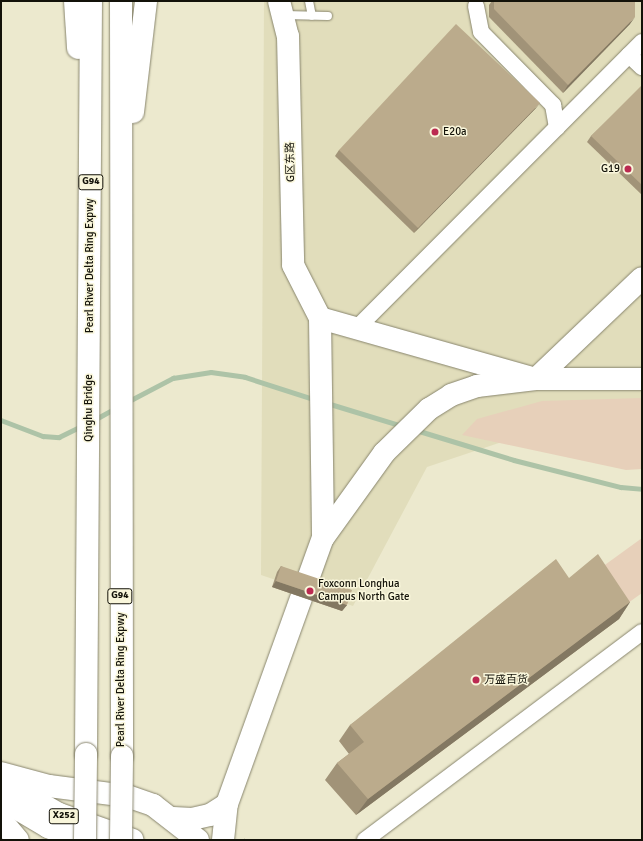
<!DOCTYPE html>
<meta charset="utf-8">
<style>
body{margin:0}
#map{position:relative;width:643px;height:841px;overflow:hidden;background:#ece9ce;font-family:Signika,"Noto Sans SC",sans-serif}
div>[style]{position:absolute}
.built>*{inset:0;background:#e1ddbb}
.green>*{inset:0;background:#e7d0ba}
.stream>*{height:4.5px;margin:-2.25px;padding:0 2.25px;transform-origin:2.25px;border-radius:2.25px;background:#adc3a7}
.path>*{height:2.5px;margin-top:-1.25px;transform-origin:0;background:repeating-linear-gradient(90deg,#898674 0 2px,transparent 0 5px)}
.roads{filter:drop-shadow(0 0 1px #88856d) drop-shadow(0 0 1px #88856d)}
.lane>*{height:8px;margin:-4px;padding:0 4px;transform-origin:4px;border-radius:4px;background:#fff}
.street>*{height:16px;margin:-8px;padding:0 8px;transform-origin:8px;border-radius:8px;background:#fff}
.secondary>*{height:22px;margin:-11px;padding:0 11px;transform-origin:11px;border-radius:11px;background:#fff}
.primary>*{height:22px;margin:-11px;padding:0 11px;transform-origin:11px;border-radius:11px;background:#fff}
.highway>*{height:22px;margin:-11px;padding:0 11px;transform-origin:11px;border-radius:11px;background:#fff}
.bridges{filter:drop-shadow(0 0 1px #88856d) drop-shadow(0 0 1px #88856d)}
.highway-bridge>*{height:22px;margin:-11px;padding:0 11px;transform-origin:11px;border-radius:11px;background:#fff}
.wall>*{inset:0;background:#a19378}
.shaded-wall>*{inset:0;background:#837862}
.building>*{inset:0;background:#bbab8c}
.dots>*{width:11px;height:11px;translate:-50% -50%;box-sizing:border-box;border:2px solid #f9f6db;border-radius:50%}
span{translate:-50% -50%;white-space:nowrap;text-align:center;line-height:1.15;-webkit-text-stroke:3px #f9f6db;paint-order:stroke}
.shield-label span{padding:1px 3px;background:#f9f6db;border:1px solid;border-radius:3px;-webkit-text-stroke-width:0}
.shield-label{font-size:10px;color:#131209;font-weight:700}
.poi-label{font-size:11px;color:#131209}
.left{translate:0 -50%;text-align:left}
.right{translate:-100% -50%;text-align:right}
.street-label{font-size:11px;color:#131209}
.frame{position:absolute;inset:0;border:2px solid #131209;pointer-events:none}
</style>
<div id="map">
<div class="built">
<div style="clip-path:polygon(264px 1px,642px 1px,642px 423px,565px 421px,427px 467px,353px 606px,261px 575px)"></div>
</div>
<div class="green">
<div style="clip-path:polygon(642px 398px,642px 469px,626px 470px,462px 435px,477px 419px,542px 401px)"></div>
<div style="clip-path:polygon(642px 538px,642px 593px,628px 603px,602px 567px)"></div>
</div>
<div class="stream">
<div style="left:127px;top:402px;width:52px;rotate:-27.6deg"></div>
<div style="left:173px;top:378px;width:38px;rotate:-9deg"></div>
<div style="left:211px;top:372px;width:34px;rotate:8deg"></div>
<div style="left:245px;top:377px;width:75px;rotate:17.9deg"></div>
<div style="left:327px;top:403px;width:78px;rotate:17deg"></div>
<div style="left:1px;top:420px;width:45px;rotate:20.9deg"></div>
<div style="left:43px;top:436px;width:16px;rotate:4deg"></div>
<div style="left:59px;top:437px;width:25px;rotate:-26deg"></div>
<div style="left:94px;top:420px;width:25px;rotate:-29deg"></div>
<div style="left:416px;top:430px;width:102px;rotate:17deg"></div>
<div style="left:514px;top:460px;width:110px;rotate:14.2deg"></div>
<div style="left:621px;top:487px;width:21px;rotate:5deg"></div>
</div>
<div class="path">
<div style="left:243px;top:839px;width:1px;rotate:45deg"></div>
</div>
<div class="roads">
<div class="lane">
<div style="left:309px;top:1px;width:15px;rotate:79deg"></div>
<div style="left:284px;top:15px;width:44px;rotate:1.3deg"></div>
</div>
<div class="street">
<div style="left:476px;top:6px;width:26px;rotate:79deg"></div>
<div style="left:481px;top:32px;width:103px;rotate:45.4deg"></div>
<div style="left:553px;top:105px;width:23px;rotate:80deg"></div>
<div style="left:629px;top:55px;width:18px;rotate:43deg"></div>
<div style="left:359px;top:326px;width:401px;rotate:-45.1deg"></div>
<div style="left:365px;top:840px;width:346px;rotate:-36.9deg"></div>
</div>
<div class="secondary">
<div style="left:279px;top:1px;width:36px;rotate:76deg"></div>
<div style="left:288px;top:36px;width:229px;rotate:88.7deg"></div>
<div style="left:293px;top:265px;width:59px;rotate:63deg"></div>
<div style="left:320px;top:318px;width:220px;rotate:89.2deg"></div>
<div style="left:320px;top:318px;width:217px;rotate:15.8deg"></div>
<div style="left:536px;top:379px;width:146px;rotate:-43.6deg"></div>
<div style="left:173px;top:818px;width:19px;rotate:3deg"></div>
<div style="left:192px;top:819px;width:18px;rotate:-13deg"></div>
<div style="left:210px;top:815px;width:20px;rotate:-33deg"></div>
<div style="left:223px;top:840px;width:36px;rotate:-84deg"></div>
<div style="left:227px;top:804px;width:283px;rotate:-70.2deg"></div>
<div style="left:323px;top:538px;width:105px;rotate:-54.3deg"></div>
<div style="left:384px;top:453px;width:63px;rotate:-44.4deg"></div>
<div style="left:429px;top:409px;width:26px;rotate:-32deg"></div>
<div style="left:451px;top:395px;width:28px;rotate:-19deg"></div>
<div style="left:477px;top:386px;width:59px;rotate:-6.8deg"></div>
<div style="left:536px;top:379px;width:106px"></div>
</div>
<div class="primary">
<div style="left:1px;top:773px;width:50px;rotate:15.2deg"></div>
<div style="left:49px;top:786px;width:79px;rotate:7.3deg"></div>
<div style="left:127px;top:796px;width:28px;rotate:19deg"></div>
<div style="left:153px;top:805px;width:57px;rotate:37.9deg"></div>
<div style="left:3px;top:782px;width:64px;rotate:29.7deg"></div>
<div style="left:59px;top:814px;width:78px;rotate:19.4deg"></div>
<div style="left:1px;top:799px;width:55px;rotate:30.8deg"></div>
<div style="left:48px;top:827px;width:35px;rotate:22deg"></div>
<div style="left:1px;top:820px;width:26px;rotate:50deg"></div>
</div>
<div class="highway">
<div style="left:75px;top:1px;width:47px;rotate:86.3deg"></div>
<div style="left:121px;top:1px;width:755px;rotate:89.92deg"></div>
<div style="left:133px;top:112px;width:112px;rotate:-83.3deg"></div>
<div style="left:86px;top:754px;width:753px;rotate:-89.62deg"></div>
</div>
</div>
<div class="bridges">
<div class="highway-bridge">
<div style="left:85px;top:840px;width:86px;rotate:-89.3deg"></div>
<div style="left:121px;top:840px;width:84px;rotate:-89.3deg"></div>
</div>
</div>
<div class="wall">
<div style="clip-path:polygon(492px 1px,635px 1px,630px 24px,563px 93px,489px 17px,489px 5px)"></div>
<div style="clip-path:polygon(642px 87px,642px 195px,587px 142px,591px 136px)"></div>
<div style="clip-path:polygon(536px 108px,414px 233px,335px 156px,339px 150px)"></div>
<div style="clip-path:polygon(281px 566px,347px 605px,342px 611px,272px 587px,277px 572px)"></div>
<div style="clip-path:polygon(569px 578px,630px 602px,619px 619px,356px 815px,325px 780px,337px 763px,349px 754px,339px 741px,350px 725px)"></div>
</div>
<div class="shaded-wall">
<div style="clip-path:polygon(635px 17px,630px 24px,563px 93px,568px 85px)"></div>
<div style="clip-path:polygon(540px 103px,536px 108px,414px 233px,418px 228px)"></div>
<div style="clip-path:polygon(276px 581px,347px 605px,342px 611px,272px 587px)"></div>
<div style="clip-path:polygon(630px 602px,619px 619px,356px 815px,368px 799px)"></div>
</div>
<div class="building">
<div style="clip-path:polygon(494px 1px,635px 1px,635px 17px,568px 85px,494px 9px)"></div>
<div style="clip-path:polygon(456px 24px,540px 103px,418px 228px,339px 150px)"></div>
<div style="clip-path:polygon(641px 86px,642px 87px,642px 185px,591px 136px)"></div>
<div style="clip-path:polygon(598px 554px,630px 602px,368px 799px,337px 763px,364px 742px,350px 725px,556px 559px,569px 578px)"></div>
<div style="clip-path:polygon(281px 566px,352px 590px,347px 605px,276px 581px)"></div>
</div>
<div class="dots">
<div style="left:435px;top:132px;background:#bb2a51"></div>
<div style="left:628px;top:169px;background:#bb2a51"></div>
<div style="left:310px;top:591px;background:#bb2a51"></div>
<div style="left:476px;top:680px;background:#bb2a51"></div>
</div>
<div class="shield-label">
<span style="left:91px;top:182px">G94</span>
<span style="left:120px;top:596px">G94</span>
<span style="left:64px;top:816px">X252</span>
</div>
<div class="poi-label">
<span class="left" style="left:443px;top:132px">E20a</span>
<span class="right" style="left:620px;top:169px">G19</span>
<span class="left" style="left:318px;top:591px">Foxconn Longhua<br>Campus North Gate</span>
<span class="left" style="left:484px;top:680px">万盛百货</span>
</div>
<div class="street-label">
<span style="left:291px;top:162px;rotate:-91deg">G区东路</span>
<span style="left:90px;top:266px;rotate:-90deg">Pearl River Delta Ring Expwy</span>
<span style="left:89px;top:408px;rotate:-90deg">Qinghu Bridge</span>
<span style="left:121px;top:680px;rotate:-90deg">Pearl River Delta Ring Expwy</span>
</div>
<div class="frame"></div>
</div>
